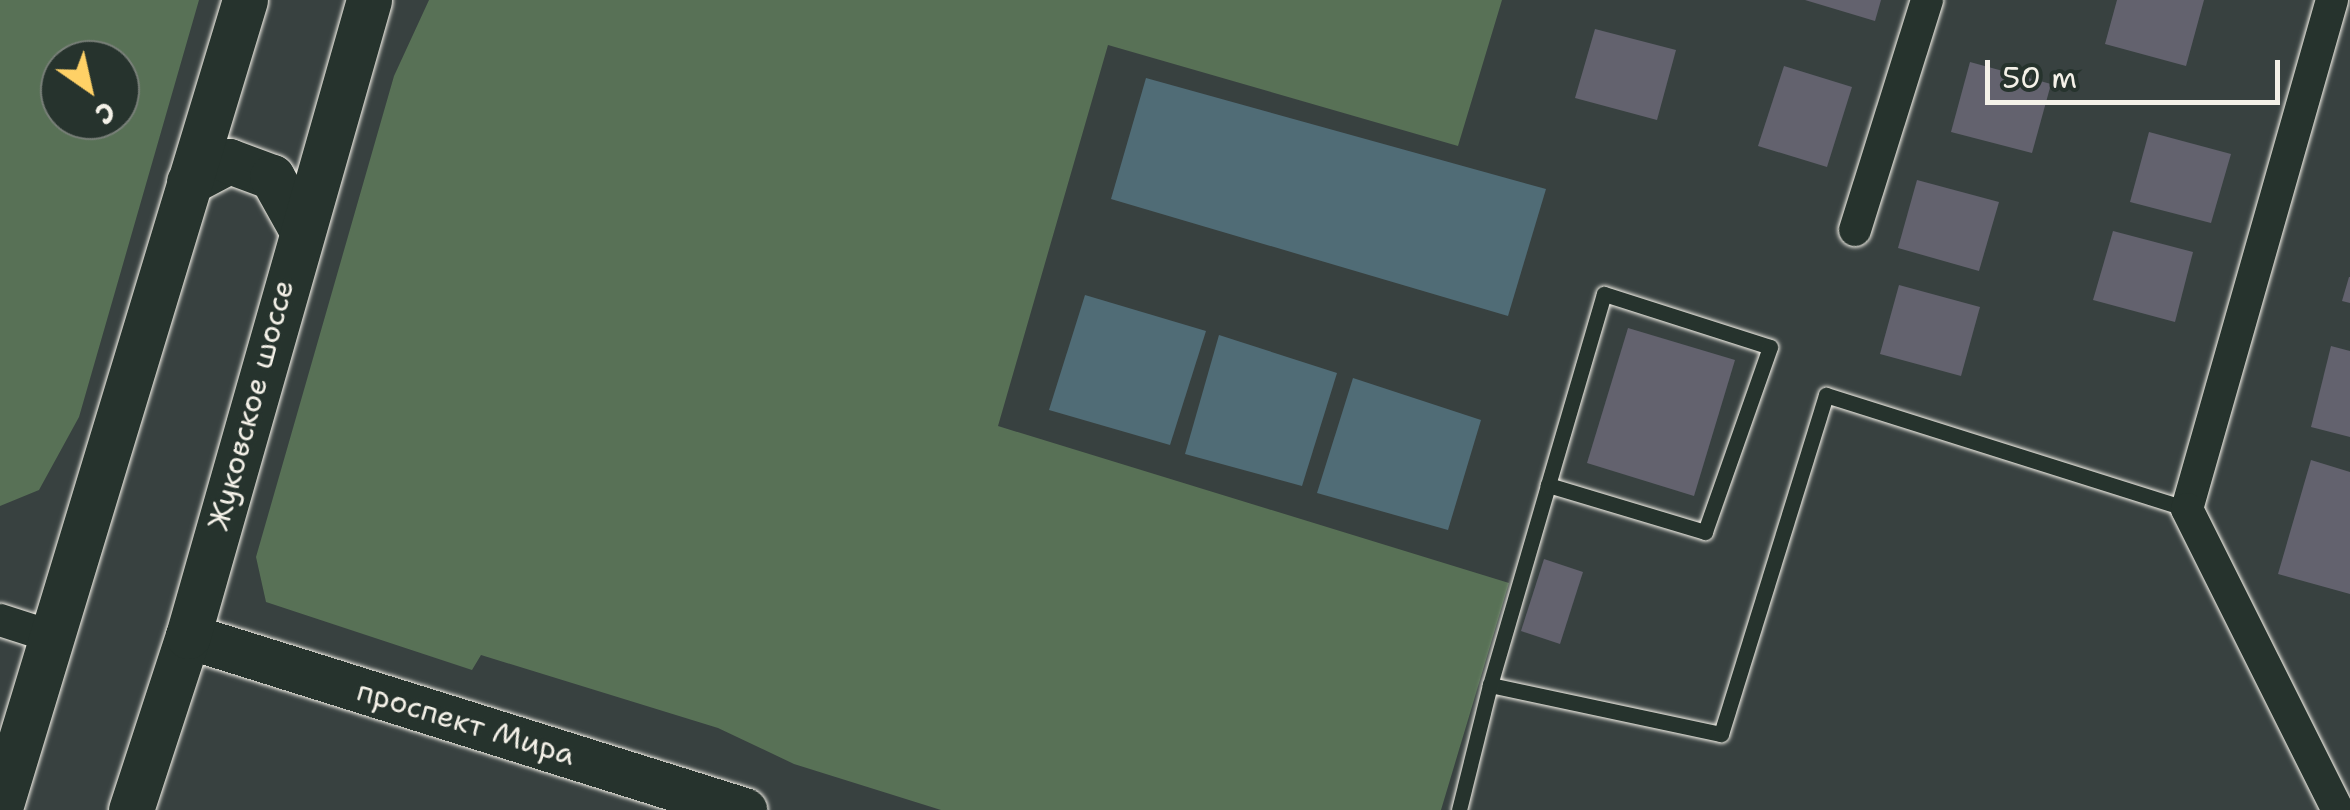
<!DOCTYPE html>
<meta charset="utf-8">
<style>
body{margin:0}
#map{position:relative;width:2350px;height:810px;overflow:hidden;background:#384140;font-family:"Shantell Sans",sans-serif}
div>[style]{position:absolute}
.green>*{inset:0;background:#587156}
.water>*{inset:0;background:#506c76}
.building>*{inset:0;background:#63626e}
.roads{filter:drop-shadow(0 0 2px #f4f1e8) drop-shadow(0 0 2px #f4f1e8)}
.service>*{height:15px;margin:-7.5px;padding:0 7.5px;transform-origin:7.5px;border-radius:7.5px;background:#26332d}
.minor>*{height:32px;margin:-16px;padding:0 16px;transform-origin:16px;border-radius:16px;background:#26332d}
.secondary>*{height:45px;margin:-22.5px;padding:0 22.5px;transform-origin:22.5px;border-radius:22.5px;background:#26332d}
span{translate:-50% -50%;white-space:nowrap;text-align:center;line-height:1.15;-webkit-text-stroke:9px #26332d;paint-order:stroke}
.street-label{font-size:30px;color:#f4f1e8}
.north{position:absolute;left:40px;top:40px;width:100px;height:100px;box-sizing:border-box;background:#26332d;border:2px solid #787f78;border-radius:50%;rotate:146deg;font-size:28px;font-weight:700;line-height:40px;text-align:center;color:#f4f1e8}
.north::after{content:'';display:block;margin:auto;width:35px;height:45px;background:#ffd166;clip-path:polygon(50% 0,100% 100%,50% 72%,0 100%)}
.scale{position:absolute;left:1985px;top:60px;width:295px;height:45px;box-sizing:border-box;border:5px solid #f4f1e8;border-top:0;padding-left:12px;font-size:30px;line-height:35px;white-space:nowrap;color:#f4f1e8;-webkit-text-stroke:8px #26332d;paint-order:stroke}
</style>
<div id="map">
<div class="green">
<div style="clip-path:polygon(evenodd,0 0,199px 0,79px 417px,39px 490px,0 506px,0 0,120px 60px,120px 120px,60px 120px,60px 60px,120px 60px)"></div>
<div style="clip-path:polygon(429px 0,1502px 0,1458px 146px,1108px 45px,998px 426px,1509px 583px,1441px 810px,941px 810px,794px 764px,718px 728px,481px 655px,472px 670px,266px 602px,256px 557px,394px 76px)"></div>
</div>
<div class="water">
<div style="clip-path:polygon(1146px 78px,1546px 189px,1508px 316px,1111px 199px)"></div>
<div style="clip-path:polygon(1085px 295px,1206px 331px,1170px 445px,1049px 410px)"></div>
<div style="clip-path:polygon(1219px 335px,1337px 373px,1302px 486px,1185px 454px)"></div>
<div style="clip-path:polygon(1353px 378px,1481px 420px,1448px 530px,1317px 493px)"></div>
</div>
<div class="building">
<div style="clip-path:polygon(1805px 0,1881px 0,1875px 21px)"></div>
<div style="clip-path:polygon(2117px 0,2204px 0,2186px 66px,2105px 44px)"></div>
<div style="clip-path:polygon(1595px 29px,1676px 50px,1657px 120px,1575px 98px)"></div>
<div style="clip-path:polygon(1970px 62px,2051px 84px,2032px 153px,1951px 132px)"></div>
<div style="clip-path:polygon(1784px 66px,1852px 87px,1827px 167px,1758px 146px)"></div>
<div style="clip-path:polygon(2149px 132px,2231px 154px,2211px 223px,2130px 202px)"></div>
<div style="clip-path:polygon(1917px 180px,1999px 202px,1979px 271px,1898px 248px)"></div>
<div style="clip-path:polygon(2113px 231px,2193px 252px,2175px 322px,2093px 300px)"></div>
<div style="clip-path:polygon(2349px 277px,2350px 277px,2350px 303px,2342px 301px)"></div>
<div style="clip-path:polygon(1899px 285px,1980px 307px,1961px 376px,1880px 354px)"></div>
<div style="clip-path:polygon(1628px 328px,1735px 360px,1694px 496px,1587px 463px)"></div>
<div style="clip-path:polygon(2331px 346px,2350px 351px,2350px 437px,2311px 427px)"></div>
<div style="clip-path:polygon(2311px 460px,2350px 472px,2350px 594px,2278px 574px)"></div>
<div style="clip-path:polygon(1544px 559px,1583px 572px,1560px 644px,1521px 631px)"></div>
</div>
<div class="roads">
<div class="service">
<div style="left:1490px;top:685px;width:236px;rotate:12deg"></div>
<div style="left:1721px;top:734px;width:355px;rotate:-72.8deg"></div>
<div style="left:1826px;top:395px;width:379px;rotate:17.5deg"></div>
<div style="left:1459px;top:810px;width:129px;rotate:-76.1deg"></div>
<div style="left:1490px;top:685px;width:208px;rotate:-73.8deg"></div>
<div style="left:1548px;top:485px;width:199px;rotate:-73.7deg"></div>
<div style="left:1604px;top:294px;width:174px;rotate:17.7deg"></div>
<div style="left:1770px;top:347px;width:196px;rotate:109.4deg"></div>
<div style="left:1705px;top:532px;width:164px;rotate:-163.3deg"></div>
</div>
<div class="minor">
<div style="left:2332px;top:0;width:529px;rotate:105.9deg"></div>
<div style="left:2187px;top:509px;width:337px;rotate:63.4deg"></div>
<div style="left:1855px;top:230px;width:241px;rotate:-72.6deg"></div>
<div style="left:0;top:620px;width:56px;rotate:17.8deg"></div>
</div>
<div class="secondary">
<div style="left:189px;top:182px;width:45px;rotate:-27.7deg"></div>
<div style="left:229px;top:161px;width:46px;rotate:20.4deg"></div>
<div style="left:272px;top:177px;width:57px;rotate:60.8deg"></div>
<div style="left:188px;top:636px;width:583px;rotate:17.38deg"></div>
<div style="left:0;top:808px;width:844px;rotate:-73.13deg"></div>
<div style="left:131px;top:810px;width:183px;rotate:-71.9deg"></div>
<div style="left:188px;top:636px;width:661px;rotate:-74.11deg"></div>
</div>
</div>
<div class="street-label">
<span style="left:251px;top:405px;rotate:-75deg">Жуковское шоссе</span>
<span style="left:466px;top:723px;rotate:17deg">проспект Мира</span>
</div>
<div class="north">С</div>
<div class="scale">50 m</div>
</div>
